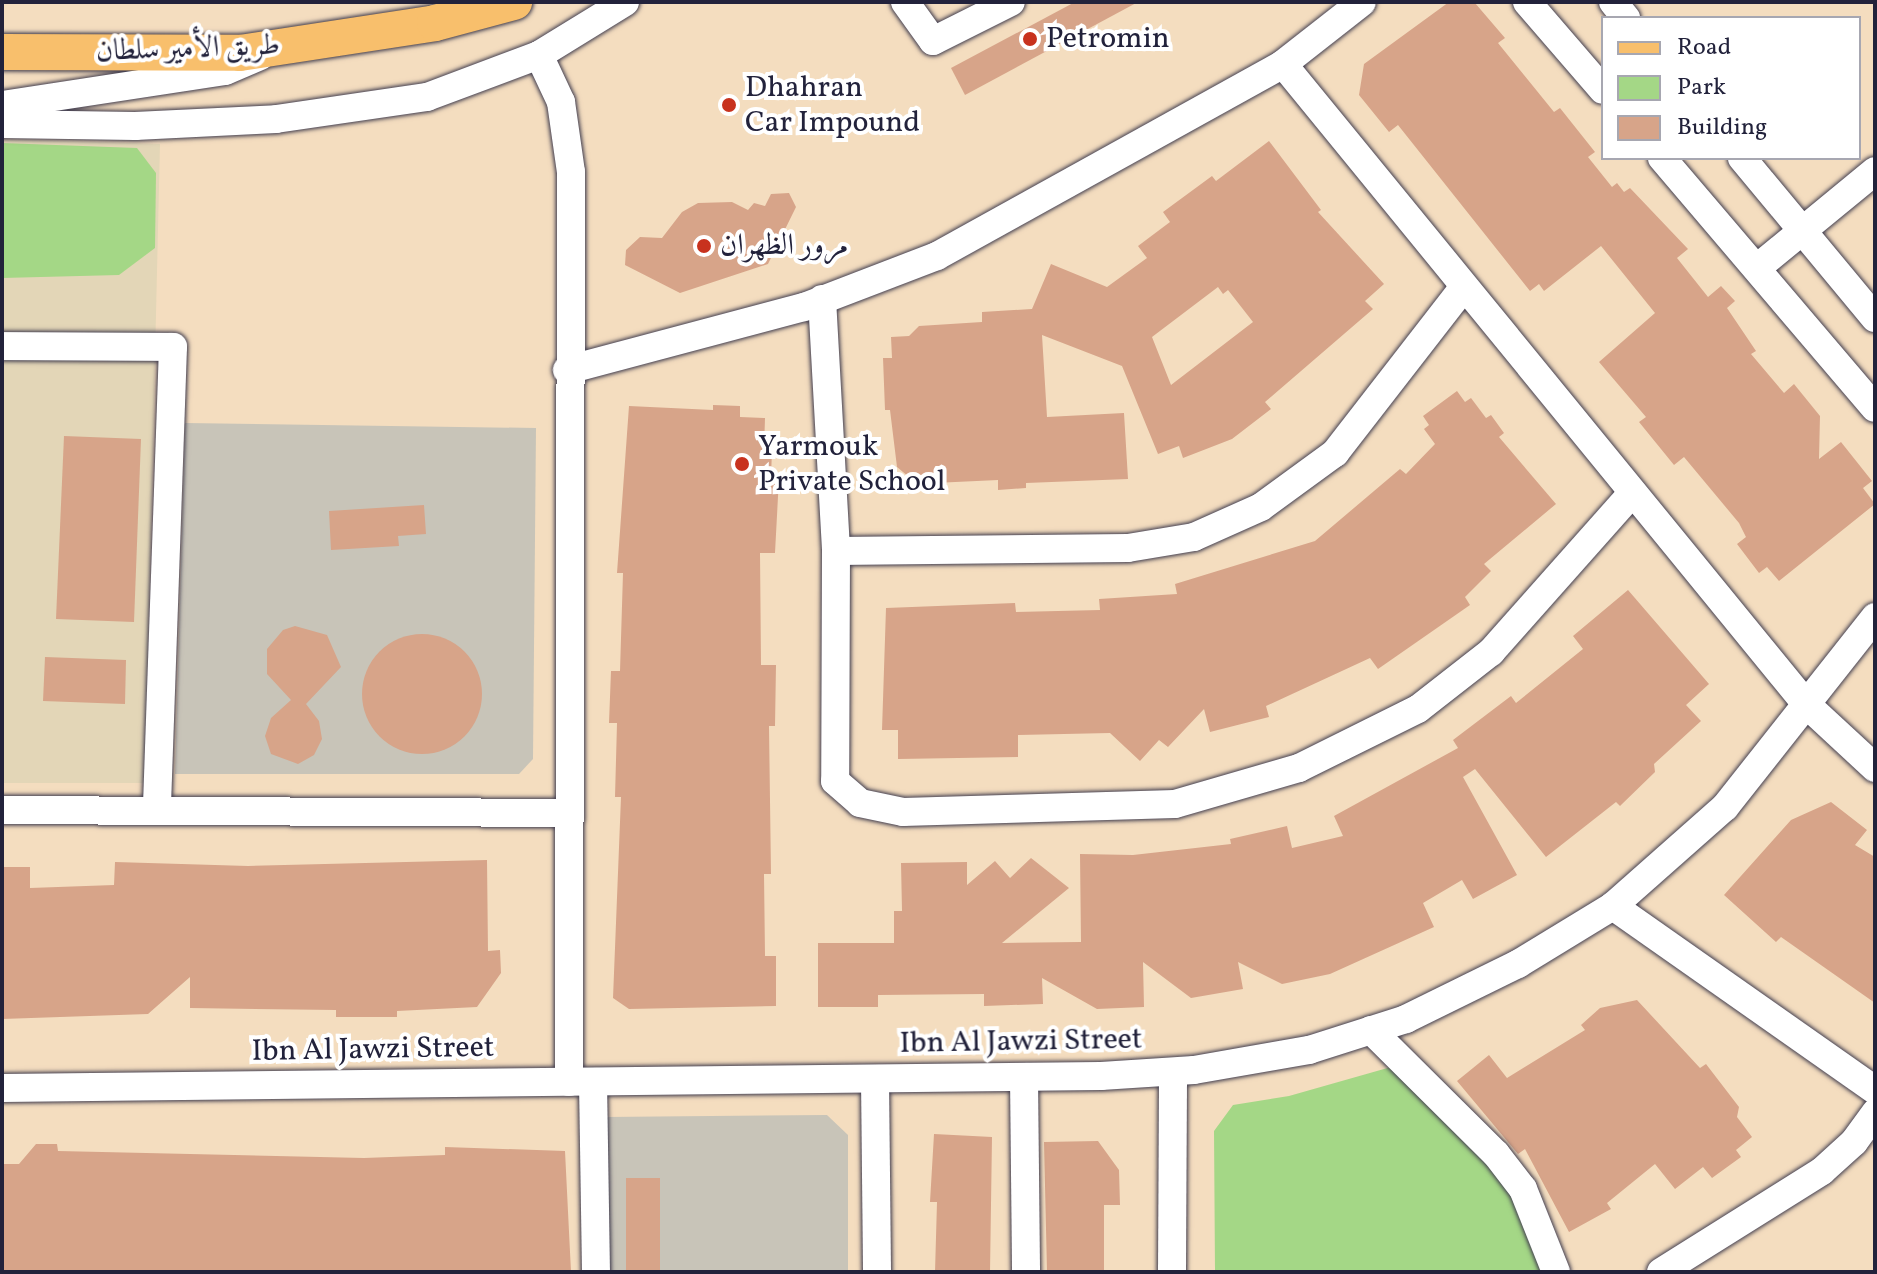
<!DOCTYPE html>
<meta charset="utf-8">
<style>
body{margin:0}
#map{position:relative;width:1877px;height:1274px;overflow:hidden;background:#f4ddbf;font-family:Vollkorn,Amiri,serif}
div>[style]{position:absolute}
.built>*{inset:0;background:#e3d6b7}
.industrial>*{inset:0;background:#c8c4b8}
.green>*{inset:0;background:#a4d786}
.building>*{inset:0;background:#d7a489}
.round{border-radius:50%}
.roads{filter:drop-shadow(0 0 2px #423e4f) drop-shadow(0 0 2px #423e4f)}
.minor>*{height:28px;margin:-14px;padding:0 14px;transform-origin:14px;border-radius:14px;background:#fff}
.major>*{height:36px;margin:-18px;padding:0 18px;transform-origin:18px;border-radius:18px;background:#f8bf6c}
.dots>*{width:22px;height:22px;translate:-50% -50%;box-sizing:border-box;border:4px solid #fff;border-radius:50%}
span{translate:-50% -50%;white-space:nowrap;text-align:center;line-height:1.15;-webkit-text-stroke:8px #fff;paint-order:stroke}
.poi-label{font-size:30px;color:#22223b}
.left{translate:0 -50%;text-align:left}
.street-label{font-size:30px;color:#22223b}
.frame{position:absolute;inset:0;border:4px solid #22223b;pointer-events:none}
.legend{position:absolute;left:1601px;top:16px;width:260px;height:144px;box-sizing:border-box;background:#fff;border:2px solid #a7a7b1;margin:0;padding:10px 14px;list-style:none;font-size:24px;color:#22223b}
.legend li{display:flex;align-items:center;gap:16px;height:40px}
.legend b{width:40px;border:2px solid #a7a7b1}
</style>
<div id="map">
<div class="built">
<div style="clip-path:polygon(2px 139px,160px 144px,145px 783px,2px 783px)"></div>
</div>
<div class="industrial">
<div style="clip-path:polygon(185px 423px,536px 428px,533px 759px,519px 774px,175px 774px)"></div>
<div style="clip-path:polygon(827px 1115px,848px 1135px,848px 1272px,607px 1272px,605px 1117px)"></div>
</div>
<div class="green">
<div style="clip-path:polygon(2px 143px,137px 148px,156px 173px,155px 248px,119px 275px,2px 278px)"></div>
<div style="clip-path:polygon(1391px 1067px,1440px 1107px,1512px 1192px,1549px 1272px,1215px 1272px,1214px 1131px,1233px 1105px,1289px 1096px)"></div>
</div>
<div class="building">
<div style="clip-path:polygon(1075px 2px,1138px 2px,965px 95px,951px 68px)"></div>
<div style="clip-path:polygon(1449px 2px,1475px 3px,1505px 38px,1498px 43px,1554px 112px,1560px 108px,1595px 152px,1588px 157px,1612px 187px,1617px 183px,1624px 192px,1630px 188px,1688px 249px,1677px 258px,1708px 297px,1721px 286px,1735px 301px,1727px 308px,1756px 351px,1751px 354px,1784px 393px,1794px 384px,1820px 416px,1819px 459px,1841px 442px,1872px 481px,1863px 488px,1875px 504px,1779px 581px,1767px 567px,1759px 573px,1737px 544px,1746px 537px,1739px 523px,1684px 457px,1674px 465px,1639px 422px,1646px 417px,1599px 362px,1655px 313px,1601px 246px,1544px 291px,1539px 284px,1530px 291px,1398px 125px,1389px 132px,1359px 95px,1364px 64px)"></div>
<div style="clip-path:polygon(evenodd,1269px 141px,1321px 210px,1318px 212px,1384px 284px,1365px 301px,1373px 309px,1265px 402px,1271px 409px,1232px 439px,1183px 458px,1179px 446px,1158px 454px,1122px 366px,1042px 335px,1047px 417px,1124px 413px,1128px 479px,1026px 483px,1026px 488px,998px 490px,998px 480px,934px 483px,934px 477px,909px 477px,897px 467px,890px 410px,885px 410px,883px 358px,892px 358px,891px 337px,909px 336px,919px 326px,982px 322px,982px 312px,1032px 309px,1051px 264px,1107px 287px,1147px 258px,1138px 246px,1170px 222px,1163px 212px,1212px 176px,1216px 181px,1269px 141px,1218px 287px,1223px 294px,1228px 290px,1253px 322px,1171px 385px,1152px 337px,1218px 287px)"></div>
<div style="clip-path:polygon(789px 193px,796px 207px,768px 264px,680px 293px,625px 265px,626px 250px,640px 237px,662px 238px,682px 212px,698px 203px,732px 202px,748px 210px,754px 203px,765px 206px,771px 194px)"></div>
<div style="clip-path:polygon(1457px 391px,1465px 402px,1471px 398px,1486px 418px,1491px 415px,1504px 433px,1499px 437px,1556px 504px,1484px 564px,1491px 571px,1465px 597px,1470px 605px,1378px 669px,1370px 658px,1266px 706px,1269px 717px,1210px 732px,1204px 709px,1168px 747px,1159px 740px,1140px 761px,1110px 733px,1018px 735px,1018px 757px,898px 759px,898px 730px,882px 730px,886px 608px,1015px 603px,1016px 612px,1100px 610px,1099px 599px,1177px 594px,1175px 584px,1315px 541px,1400px 469px,1406px 474px,1435px 444px,1424px 429px,1429px 425px,1423px 416px)"></div>
<div style="clip-path:polygon(713px 405px,740px 406px,740px 417px,765px 418px,764px 450px,772px 450px,771px 477px,779px 478px,775px 553px,760px 553px,761px 665px,776px 665px,775px 726px,769px 726px,771px 874px,764px 874px,765px 956px,776px 956px,776px 1006px,629px 1009px,613px 998px,621px 797px,615px 797px,617px 723px,609px 723px,611px 671px,620px 671px,623px 573px,617px 573px,629px 406px,713px 410px)"></div>
<div style="clip-path:polygon(64px 436px,141px 439px,134px 622px,56px 619px)"></div>
<div style="clip-path:polygon(424px 505px,426px 534px,398px 536px,399px 546px,331px 550px,329px 511px)"></div>
<div style="clip-path:polygon(1628px 590px,1709px 684px,1686px 705px,1701px 721px,1654px 764px,1655px 772px,1620px 806px,1616px 802px,1546px 857px,1475px 769px,1463px 777px,1517px 875px,1473px 899px,1462px 880px,1423px 903px,1434px 927px,1330px 974px,1282px 984px,1238px 962px,1243px 989px,1191px 998px,1143px 962px,1144px 1007px,1097px 1009px,1042px 978px,1043px 1004px,984px 1006px,984px 994px,878px 995px,878px 1007px,818px 1007px,818px 943px,894px 943px,894px 911px,902px 911px,901px 863px,967px 862px,967px 885px,995px 861px,1010px 878px,1031px 858px,1069px 888px,1002px 943px,1081px 942px,1080px 854px,1133px 855px,1231px 844px,1230px 839px,1287px 826px,1292px 848px,1343px 836px,1334px 816px,1458px 748px,1453px 740px,1511px 696px,1516px 703px,1583px 649px,1573px 636px)"></div>
<div style="clip-path:polygon(295px 626px,327px 635px,341px 667px,306px 704px,319px 721px,322px 739px,314px 755px,298px 764px,271px 754px,265px 736px,271px 718px,291px 700px,267px 674px,267px 649px,283px 630px)"></div>
<div class="round" style="left:362px;top:634px;width:120px;height:120px"></div>
<div style="clip-path:polygon(45px 657px,126px 660px,125px 704px,43px 701px)"></div>
<div style="clip-path:polygon(1831px 802px,1867px 830px,1855px 845px,1875px 857px,1875px 1003px,1781px 937px,1776px 942px,1724px 895px,1791px 820px)"></div>
<div style="clip-path:polygon(487px 860px,488px 951px,500px 950px,501px 973px,477px 1007px,397px 1011px,397px 1017px,336px 1017px,336px 1010px,190px 1008px,190px 977px,148px 1014px,2px 1019px,2px 867px,30px 867px,30px 888px,114px 885px,115px 862px,248px 866px)"></div>
<div style="clip-path:polygon(1637px 1000px,1700px 1068px,1706px 1064px,1739px 1107px,1737px 1117px,1752px 1137px,1736px 1150px,1741px 1157px,1712px 1178px,1703px 1167px,1675px 1189px,1655px 1164px,1607px 1203px,1611px 1209px,1569px 1232px,1525px 1149px,1518px 1154px,1457px 1081px,1489px 1055px,1507px 1078px,1585px 1030px,1581px 1025px,1600px 1008px)"></div>
<div style="clip-path:polygon(934px 1134px,992px 1137px,990px 1272px,935px 1272px,937px 1202px,930px 1202px)"></div>
<div style="clip-path:polygon(1098px 1141px,1119px 1170px,1120px 1205px,1104px 1205px,1104px 1272px,1047px 1272px,1044px 1142px)"></div>
<div style="clip-path:polygon(36px 1144px,57px 1144px,58px 1151px,364px 1158px,445px 1155px,445px 1147px,565px 1151px,571px 1272px,2px 1272px,2px 1164px,19px 1164px)"></div>
<div style="clip-path:polygon(626px 1178px,660px 1178px,660px 1272px,626px 1272px)"></div>
</div>
<div class="roads">
<div class="minor">
<div style="left:905px;top:2px;width:48px;rotate:54.3deg"></div>
<div style="left:933px;top:41px;width:87px;rotate:-26.6deg"></div>
<div style="left:1527px;top:2px;width:116px;rotate:49.2deg"></div>
<div style="left:1613px;top:2px;width:21px;rotate:51deg"></div>
<div style="left:539px;top:55px;width:52px;rotate:64.9deg"></div>
<div style="left:561px;top:102px;width:71px;rotate:81.9deg"></div>
<div style="left:571px;top:172px;width:910px;rotate:90.13deg"></div>
<div style="left:1283px;top:64px;width:827px;rotate:50.74deg"></div>
<div style="left:1806px;top:704px;width:94px;rotate:42.8deg"></div>
<div style="left:2px;top:105px;width:226px;rotate:-8.7deg"></div>
<div style="left:225px;top:71px;width:38px;rotate:-23deg"></div>
<div style="left:2px;top:124px;width:133px;rotate:0.9deg"></div>
<div style="left:135px;top:126px;width:141px;rotate:-2.8deg"></div>
<div style="left:276px;top:119px;width:153px;rotate:-8.3deg"></div>
<div style="left:427px;top:97px;width:120px;rotate:-20.6deg"></div>
<div style="left:539px;top:55px;width:101px;rotate:-31.6deg"></div>
<div style="left:1662px;top:158px;width:328px;rotate:49.6deg"></div>
<div style="left:1742px;top:158px;width:208px;rotate:50.3deg"></div>
<div style="left:1757px;top:268px;width:153px;rotate:-39.4deg"></div>
<div style="left:822px;top:299px;width:252px;rotate:86.8deg"></div>
<div style="left:836px;top:551px;width:230px;rotate:90.2deg"></div>
<div style="left:835px;top:781px;width:33px;rotate:41deg"></div>
<div style="left:860px;top:803px;width:44px;rotate:11.8deg"></div>
<div style="left:903px;top:812px;width:272px;rotate:-1.7deg"></div>
<div style="left:1175px;top:804px;width:129px;rotate:-16.2deg"></div>
<div style="left:1299px;top:768px;width:133px;rotate:-26.4deg"></div>
<div style="left:1418px;top:709px;width:93px;rotate:-38deg"></div>
<div style="left:1491px;top:652px;width:213px;rotate:-48.4deg"></div>
<div style="left:2px;top:346px;width:171px;rotate:0.3deg"></div>
<div style="left:173px;top:347px;width:462px;rotate:92deg"></div>
<div style="left:567px;top:370px;width:245px;rotate:-14.9deg"></div>
<div style="left:804px;top:307px;width:142px;rotate:-21deg"></div>
<div style="left:937px;top:256px;width:396px;rotate:-29deg"></div>
<div style="left:1283px;top:64px;width:100px;rotate:-38.1deg"></div>
<div style="left:836px;top:551px;width:292px;rotate:-0.6deg"></div>
<div style="left:1128px;top:548px;width:67px;rotate:-9.5deg"></div>
<div style="left:1194px;top:537px;width:73px;rotate:-24.1deg"></div>
<div style="left:1261px;top:507px;width:92px;rotate:-36.1deg"></div>
<div style="left:1335px;top:453px;width:209px;rotate:-52.2deg"></div>
<div style="left:2px;top:810px;width:565px;rotate:0.3deg"></div>
<div style="left:1613px;top:906px;width:320px;rotate:35.1deg"></div>
<div style="left:1371px;top:1030px;width:176px;rotate:44.8deg"></div>
<div style="left:1496px;top:1154px;width:44px;rotate:52.4deg"></div>
<div style="left:1523px;top:1189px;width:89px;rotate:68.3deg"></div>
<div style="left:1024px;top:1077px;width:195px;rotate:89.4deg"></div>
<div style="left:875px;top:1079px;width:193px;rotate:89.4deg"></div>
<div style="left:593px;top:1082px;width:190px;rotate:89.1deg"></div>
<div style="left:2px;top:1088px;width:1099px;rotate:-0.63deg"></div>
<div style="left:1101px;top:1076px;width:93px;rotate:-3.7deg"></div>
<div style="left:1194px;top:1070px;width:117px;rotate:-9.9deg"></div>
<div style="left:1309px;top:1050px;width:102px;rotate:-17.7deg"></div>
<div style="left:1406px;top:1019px;width:125px;rotate:-26.2deg"></div>
<div style="left:1518px;top:964px;width:111px;rotate:-31.4deg"></div>
<div style="left:1613px;top:906px;width:149px;rotate:-41.5deg"></div>
<div style="left:1725px;top:807px;width:242px;rotate:-51.7deg"></div>
<div style="left:1172px;top:1272px;width:200px;rotate:-89.7deg"></div>
<div style="left:1661px;top:1272px;width:190px;rotate:-32.1deg"></div>
<div style="left:1822px;top:1171px;width:43px;rotate:-42.2deg"></div>
<div style="left:1854px;top:1142px;width:36px;rotate:-54deg"></div>
</div>
<div class="major">
<div style="left:2px;top:52px;width:238px;rotate:0.2deg"></div>
<div style="left:240px;top:53px;width:197px;rotate:-8.7deg"></div>
<div style="left:435px;top:23px;width:82px;rotate:-14.9deg"></div>
</div>
</div>
<div class="dots">
<div style="left:1030px;top:39px;background:#c8321e"></div>
<div style="left:729px;top:105px;background:#c8321e"></div>
<div style="left:704px;top:246px;background:#c8321e"></div>
<div style="left:742px;top:464px;background:#c8321e"></div>
</div>
<div class="poi-label">
<span class="left" style="left:1046px;top:39px">Petromin</span>
<span class="left" style="left:745px;top:105px">Dhahran<br>Car Impound</span>
<span class="left" style="left:720px;top:246px">مرور الظهران</span>
<span class="left" style="left:758px;top:464px">Yarmouk<br>Private School</span>
</div>
<div class="street-label">
<span style="left:188px;top:49px;rotate:-2deg">طريق الأمير سلطان</span>
<span style="left:1021px;top:1042px;rotate:-1deg">Ibn Al Jawzi Street</span>
<span style="left:373px;top:1050px;rotate:-1deg">Ibn Al Jawzi Street</span>
</div>
<div class="frame"></div>
<ul class="legend">
<li><b style="height:10px;background:#f8bf6c"></b>Road</li>
<li><b style="height:22px;background:#a4d786"></b>Park</li>
<li><b style="height:22px;background:#d7a489"></b>Building</li>
</ul>
</div>
